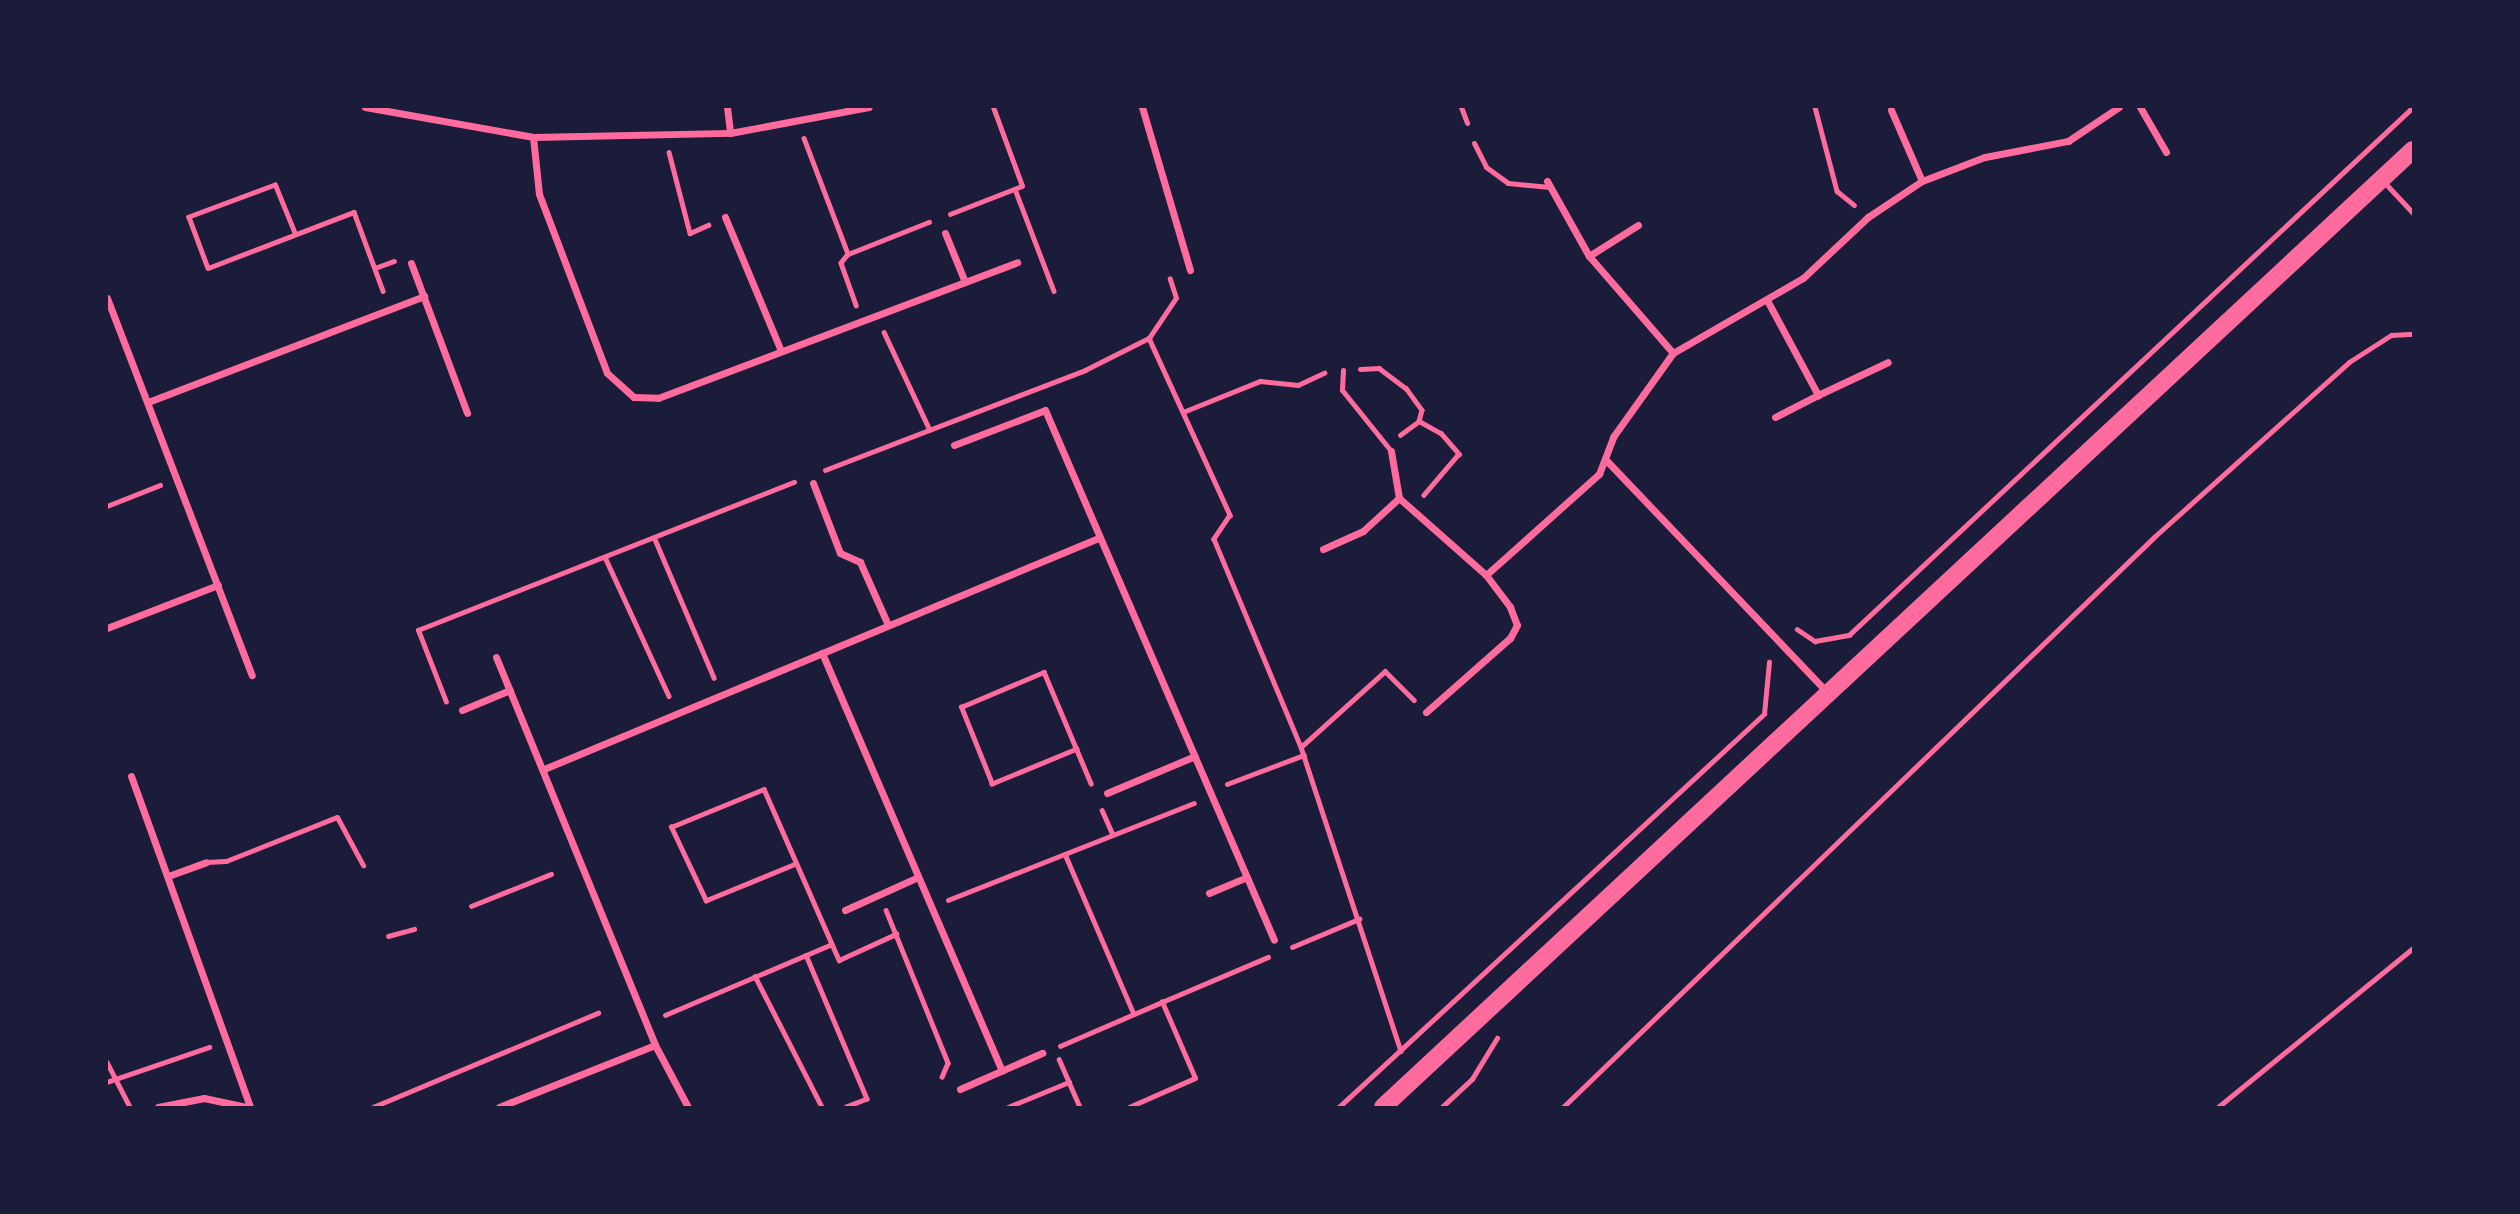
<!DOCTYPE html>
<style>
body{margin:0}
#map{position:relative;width:2520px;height:1214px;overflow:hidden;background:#1b1b3a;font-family:Quicksand,sans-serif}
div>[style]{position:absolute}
.path>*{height:4.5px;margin:-2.25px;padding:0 2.25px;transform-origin:2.25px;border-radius:2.25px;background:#ff6b9d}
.service>*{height:5px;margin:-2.5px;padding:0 2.5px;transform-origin:2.5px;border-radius:2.5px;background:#ff6b9d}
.minor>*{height:7px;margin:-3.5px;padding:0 3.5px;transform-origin:3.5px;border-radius:3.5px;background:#ff6b9d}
.primary>*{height:18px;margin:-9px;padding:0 9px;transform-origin:9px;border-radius:9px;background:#ff6b9d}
span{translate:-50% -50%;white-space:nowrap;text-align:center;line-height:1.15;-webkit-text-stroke:5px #1b1b3a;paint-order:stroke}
.frame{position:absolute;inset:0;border:108px solid #1b1b3a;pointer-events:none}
</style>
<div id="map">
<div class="path">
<div style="left:1815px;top:107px;width:87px;rotate:75.3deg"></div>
<div style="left:1837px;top:191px;width:22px;rotate:39deg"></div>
<div style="left:804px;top:138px;width:124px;rotate:69.2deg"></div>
<div style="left:848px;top:254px;width:87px;rotate:-21.6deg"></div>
<div style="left:669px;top:152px;width:84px;rotate:75.5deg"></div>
<div style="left:690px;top:233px;width:20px;rotate:-24deg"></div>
<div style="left:1015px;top:189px;width:109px;rotate:69.1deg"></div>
<div style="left:950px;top:214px;width:77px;rotate:-21.3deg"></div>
<div style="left:1022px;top:186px;width:84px;rotate:-110.2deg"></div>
<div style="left:295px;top:234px;width:53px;rotate:-112.2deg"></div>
<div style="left:275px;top:185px;width:92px;rotate:159.6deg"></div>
<div style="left:189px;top:217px;width:54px;rotate:69.6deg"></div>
<div style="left:208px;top:268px;width:156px;rotate:-21deg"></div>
<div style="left:354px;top:212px;width:84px;rotate:69.8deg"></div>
<div style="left:848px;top:254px;width:11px;rotate:128deg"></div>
<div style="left:841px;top:263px;width:45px;rotate:70.3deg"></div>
<div style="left:375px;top:268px;width:20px;rotate:-20deg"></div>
<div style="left:884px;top:332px;width:108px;rotate:64.9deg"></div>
<div style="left:1149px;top:338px;width:195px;rotate:65.4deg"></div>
<div style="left:1230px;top:515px;width:29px;rotate:124deg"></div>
<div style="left:1214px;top:539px;width:225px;rotate:67.3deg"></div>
<div style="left:1301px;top:747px;width:320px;rotate:71.8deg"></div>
<div style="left:1360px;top:369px;width:19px;rotate:-3deg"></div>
<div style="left:1379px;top:368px;width:34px;rotate:37deg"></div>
<div style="left:1406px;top:388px;width:27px;rotate:54deg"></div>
<div style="left:1422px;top:410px;width:11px;rotate:105deg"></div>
<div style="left:1419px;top:421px;width:25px;rotate:29deg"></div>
<div style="left:1441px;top:433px;width:28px;rotate:49deg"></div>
<div style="left:1459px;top:454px;width:54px;rotate:130.5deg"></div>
<div style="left:1183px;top:412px;width:83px;rotate:-21.9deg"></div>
<div style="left:1260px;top:381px;width:38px;rotate:6deg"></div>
<div style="left:1298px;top:385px;width:29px;rotate:-25deg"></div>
<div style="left:1400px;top:435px;width:24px;rotate:-36deg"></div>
<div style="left:825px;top:470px;width:279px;rotate:-21deg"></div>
<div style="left:1085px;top:370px;width:72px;rotate:-26.6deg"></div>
<div style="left:1149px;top:338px;width:48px;rotate:-56deg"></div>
<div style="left:1176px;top:298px;width:20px;rotate:-108deg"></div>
<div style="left:107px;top:506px;width:57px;rotate:-21.6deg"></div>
<div style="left:654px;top:537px;width:153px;rotate:66.9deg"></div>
<div style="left:605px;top:557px;width:153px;rotate:65.3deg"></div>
<div style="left:1797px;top:629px;width:22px;rotate:34deg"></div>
<div style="left:1815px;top:641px;width:35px;rotate:-10deg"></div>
<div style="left:1849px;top:635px;width:773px;rotate:-43.11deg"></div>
<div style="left:446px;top:702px;width:77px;rotate:-111.3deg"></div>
<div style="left:418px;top:630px;width:404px;rotate:-21.5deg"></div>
<div style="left:1301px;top:747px;width:113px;rotate:-42.1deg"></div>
<div style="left:1385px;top:671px;width:41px;rotate:45deg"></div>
<div style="left:1077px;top:749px;width:92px;rotate:157.6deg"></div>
<div style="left:992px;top:784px;width:83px;rotate:-111.9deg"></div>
<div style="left:961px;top:707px;width:90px;rotate:-22.9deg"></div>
<div style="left:1044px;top:672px;width:121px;rotate:67.1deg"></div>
<div style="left:1227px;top:784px;width:82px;rotate:-20.6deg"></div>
<div style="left:1102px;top:810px;width:27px;rotate:66deg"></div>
<div style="left:1065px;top:854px;width:174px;rotate:66.7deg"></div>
<div style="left:796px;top:864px;width:97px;rotate:157.7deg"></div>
<div style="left:706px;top:901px;width:82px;rotate:-115.3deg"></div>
<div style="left:671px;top:827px;width:100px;rotate:-22.2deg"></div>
<div style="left:764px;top:789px;width:187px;rotate:66.3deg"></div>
<div style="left:839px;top:960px;width:63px;rotate:-24.5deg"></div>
<div style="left:948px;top:900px;width:264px;rotate:-21.5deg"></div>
<div style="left:471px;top:906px;width:86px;rotate:-21.8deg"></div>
<div style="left:886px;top:910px;width:165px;rotate:67.9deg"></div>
<div style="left:948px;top:1063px;width:15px;rotate:113deg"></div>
<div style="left:388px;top:936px;width:27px;rotate:-15deg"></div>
<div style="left:1292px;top:947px;width:73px;rotate:-22.7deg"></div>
<div style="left:806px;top:955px;width:156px;rotate:67deg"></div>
<div style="left:867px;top:1099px;width:22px;rotate:159deg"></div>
<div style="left:755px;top:976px;width:147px;rotate:62.9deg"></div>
<div style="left:665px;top:1015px;width:181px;rotate:-23deg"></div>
<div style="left:1060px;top:1046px;width:111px;rotate:-23.3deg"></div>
<div style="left:1059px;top:1059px;width:52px;rotate:66.4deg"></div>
<div style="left:107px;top:1062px;width:51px;rotate:62.9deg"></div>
<div style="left:107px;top:1082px;width:108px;rotate:-18.9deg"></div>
<div style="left:373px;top:1107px;width:244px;rotate:-22.7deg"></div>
<div style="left:1008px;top:1107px;width:66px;rotate:-22.3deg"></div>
<div style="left:1129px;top:1107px;width:72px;rotate:-23.7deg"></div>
<div style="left:1195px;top:1078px;width:83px;rotate:-113.5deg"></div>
<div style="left:1162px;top:1002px;width:115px;rotate:-23deg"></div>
<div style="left:1339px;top:1107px;width:579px;rotate:-42.76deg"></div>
<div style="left:1764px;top:714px;width:52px;rotate:-84.5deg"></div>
<div style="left:1442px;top:1107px;width:41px;rotate:-43deg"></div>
<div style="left:1472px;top:1079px;width:48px;rotate:-58.6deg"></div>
</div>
<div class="service">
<div style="left:1461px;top:107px;width:17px;rotate:69deg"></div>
<div style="left:1474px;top:143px;width:27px;rotate:63deg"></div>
<div style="left:1486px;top:167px;width:27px;rotate:36deg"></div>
<div style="left:1508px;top:183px;width:42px;rotate:5.4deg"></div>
<div style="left:2384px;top:182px;width:42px;rotate:46.9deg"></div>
<div style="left:1343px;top:370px;width:20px;rotate:93deg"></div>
<div style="left:1342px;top:390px;width:78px;rotate:51.2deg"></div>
<div style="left:206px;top:862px;width:20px;rotate:-3deg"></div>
<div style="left:226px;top:861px;width:119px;rotate:-21.6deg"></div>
<div style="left:337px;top:817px;width:55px;rotate:61.6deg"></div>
<div style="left:1563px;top:1107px;width:821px;rotate:-43.96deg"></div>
<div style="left:2154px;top:537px;width:262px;rotate:-41.9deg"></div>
<div style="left:2349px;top:362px;width:50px;rotate:-32.7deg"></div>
<div style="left:2391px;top:335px;width:22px;rotate:-3deg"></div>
<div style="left:2218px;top:1107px;width:252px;rotate:-39.2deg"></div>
</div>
<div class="minor">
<div style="left:365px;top:107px;width:171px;rotate:10.1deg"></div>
<div style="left:533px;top:137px;width:197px;rotate:-1.2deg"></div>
<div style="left:730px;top:133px;width:141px;rotate:-10.6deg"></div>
<div style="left:727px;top:107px;width:26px;rotate:83deg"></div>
<div style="left:1142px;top:107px;width:170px;rotate:73.6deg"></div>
<div style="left:2140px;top:107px;width:52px;rotate:60deg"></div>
<div style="left:1891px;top:110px;width:77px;rotate:66.4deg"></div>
<div style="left:533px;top:137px;width:57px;rotate:84deg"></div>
<div style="left:539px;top:194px;width:191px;rotate:69.2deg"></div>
<div style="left:607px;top:373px;width:36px;rotate:42deg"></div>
<div style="left:634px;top:397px;width:24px;rotate:2deg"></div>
<div style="left:658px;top:398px;width:384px;rotate:-20.7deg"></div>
<div style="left:1547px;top:181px;width:86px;rotate:60.8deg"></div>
<div style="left:1589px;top:256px;width:128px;rotate:49.1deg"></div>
<div style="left:725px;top:217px;width:145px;rotate:67.3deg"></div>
<div style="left:945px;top:233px;width:53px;rotate:67.8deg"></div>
<div style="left:1589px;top:256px;width:58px;rotate:-32.3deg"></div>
<div style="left:411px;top:263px;width:160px;rotate:69.5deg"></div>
<div style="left:107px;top:298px;width:404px;rotate:69deg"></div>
<div style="left:1768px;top:302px;width:106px;rotate:61.7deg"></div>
<div style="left:1818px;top:395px;width:77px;rotate:-25.2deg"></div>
<div style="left:148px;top:402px;width:296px;rotate:-21deg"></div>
<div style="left:1775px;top:417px;width:48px;rotate:-27.1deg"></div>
<div style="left:954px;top:445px;width:97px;rotate:-21deg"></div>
<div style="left:1045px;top:410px;width:577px;rotate:66.63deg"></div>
<div style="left:1391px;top:451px;width:48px;rotate:80.3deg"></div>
<div style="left:1606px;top:460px;width:322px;rotate:46.4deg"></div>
<div style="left:813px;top:483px;width:75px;rotate:68.9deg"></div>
<div style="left:840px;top:553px;width:22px;rotate:24deg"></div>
<div style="left:860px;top:562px;width:69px;rotate:66deg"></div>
<div style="left:1323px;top:549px;width:44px;rotate:-24.2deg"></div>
<div style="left:1363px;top:531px;width:49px;rotate:-42.5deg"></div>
<div style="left:1399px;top:498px;width:116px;rotate:41.5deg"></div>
<div style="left:1486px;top:575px;width:40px;rotate:53deg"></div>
<div style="left:1510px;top:607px;width:19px;rotate:69deg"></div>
<div style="left:1517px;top:625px;width:15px;rotate:118deg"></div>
<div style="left:1510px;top:638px;width:112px;rotate:138.6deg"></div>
<div style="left:1486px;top:575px;width:152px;rotate:-41.8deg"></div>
<div style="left:1599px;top:474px;width:40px;rotate:-69deg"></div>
<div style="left:1613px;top:437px;width:103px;rotate:-54.5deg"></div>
<div style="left:1673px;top:353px;width:150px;rotate:-30deg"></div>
<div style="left:1803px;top:278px;width:89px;rotate:-43.2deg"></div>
<div style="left:1868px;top:217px;width:65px;rotate:-33.7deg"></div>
<div style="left:1922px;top:181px;width:67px;rotate:-20.9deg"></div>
<div style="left:1985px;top:157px;width:85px;rotate:-10.9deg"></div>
<div style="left:2068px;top:141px;width:61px;rotate:-33.7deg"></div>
<div style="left:107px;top:628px;width:119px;rotate:-21.2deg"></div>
<div style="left:822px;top:653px;width:455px;rotate:66.7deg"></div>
<div style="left:496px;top:657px;width:419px;rotate:67.7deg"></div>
<div style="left:655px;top:1045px;width:70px;rotate:62deg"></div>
<div style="left:462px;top:710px;width:52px;rotate:-22.6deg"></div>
<div style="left:544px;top:769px;width:598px;rotate:-22.62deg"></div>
<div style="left:131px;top:776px;width:352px;rotate:70.2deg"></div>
<div style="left:1107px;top:793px;width:95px;rotate:-22.8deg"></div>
<div style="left:171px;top:875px;width:37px;rotate:-20deg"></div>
<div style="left:1209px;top:893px;width:41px;rotate:-22.8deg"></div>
<div style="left:845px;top:910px;width:80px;rotate:-24.3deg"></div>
<div style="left:960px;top:1089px;width:90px;rotate:-23.7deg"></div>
<div style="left:158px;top:1107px;width:47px;rotate:-11.1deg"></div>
<div style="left:204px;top:1098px;width:43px;rotate:12.1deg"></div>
<div style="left:499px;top:1107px;width:168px;rotate:-21.7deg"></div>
</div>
<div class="primary">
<div style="left:1383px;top:1107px;width:1406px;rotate:-42.9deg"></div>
</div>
<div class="frame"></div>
</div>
